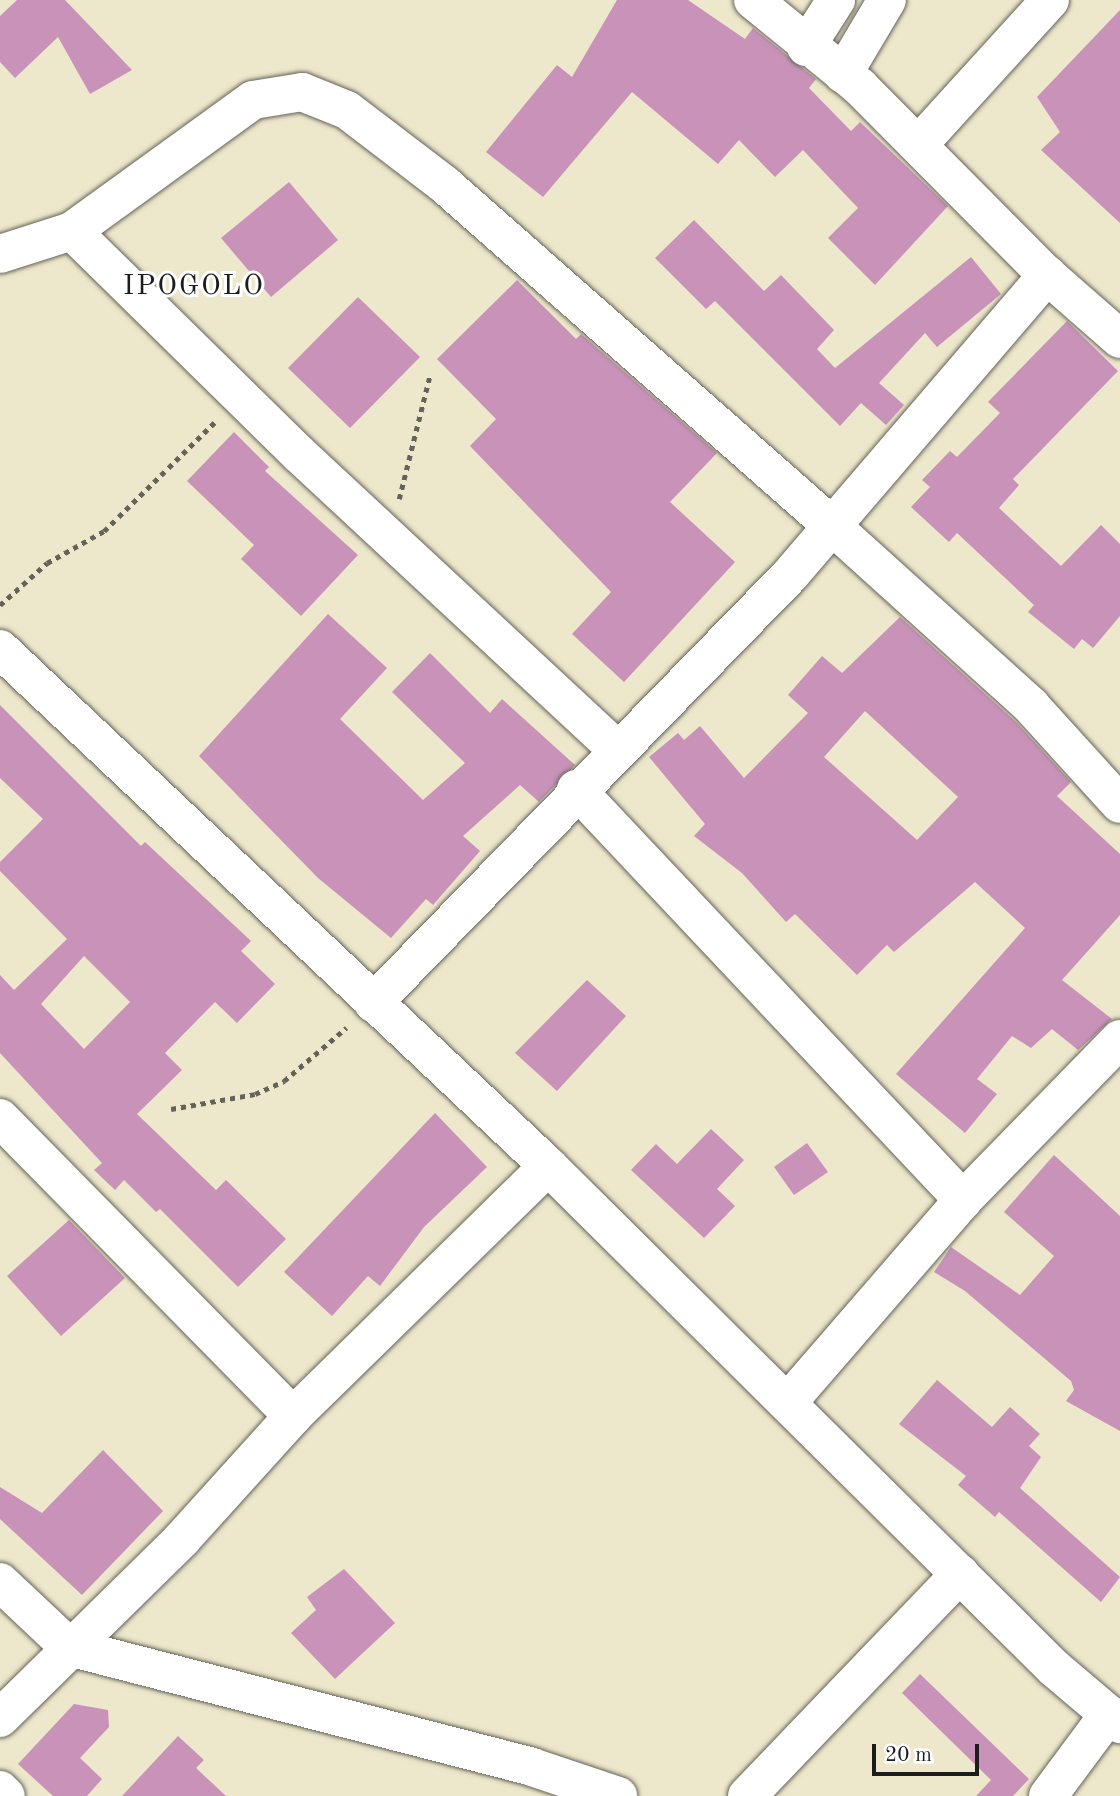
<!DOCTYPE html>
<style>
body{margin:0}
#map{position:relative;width:1120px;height:1796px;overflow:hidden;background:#ede7cb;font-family:"Old Standard TT",serif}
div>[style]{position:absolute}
.building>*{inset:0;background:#c993b9}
.path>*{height:4.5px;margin-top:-2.25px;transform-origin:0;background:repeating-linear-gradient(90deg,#656359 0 5px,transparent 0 10px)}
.roads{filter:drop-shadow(0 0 2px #656359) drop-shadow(0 0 2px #656359)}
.minor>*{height:38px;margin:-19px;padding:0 19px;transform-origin:19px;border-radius:19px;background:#fff}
span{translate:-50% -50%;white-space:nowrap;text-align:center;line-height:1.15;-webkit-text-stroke:6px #fff;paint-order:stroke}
.quarter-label{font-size:28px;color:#1c1c1c;letter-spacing:2px}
.scale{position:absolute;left:872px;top:1744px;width:107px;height:32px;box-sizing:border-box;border:4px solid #1c1c1c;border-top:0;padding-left:9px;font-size:21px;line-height:24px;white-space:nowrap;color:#1c1c1c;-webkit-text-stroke:5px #fff;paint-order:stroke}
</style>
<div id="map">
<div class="building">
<div style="clip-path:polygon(17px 0,65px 0,132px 70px,90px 94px,58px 37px,15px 78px,0 62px,0 16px)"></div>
<div style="clip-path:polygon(617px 0,688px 0,745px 39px,753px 28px,816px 79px,809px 88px,851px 131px,860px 122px,948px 206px,875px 285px,828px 238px,858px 208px,803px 150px,775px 177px,739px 140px,718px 164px,632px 92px,543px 197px,486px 152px,557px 65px,572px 77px)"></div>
<div style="clip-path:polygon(1120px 10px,1120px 223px,1041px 150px,1060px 132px,1037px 97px)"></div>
<div style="clip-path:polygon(289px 182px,338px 240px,271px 297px,221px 238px)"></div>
<div style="clip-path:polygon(694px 220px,764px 291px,781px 275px,834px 330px,817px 349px,835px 368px,971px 257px,1001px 294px,937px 347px,925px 333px,879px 383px,904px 405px,886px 425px,861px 403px,840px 426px,715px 301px,706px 309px,655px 258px)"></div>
<div style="clip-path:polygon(517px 280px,576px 339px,581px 334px,717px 453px,670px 502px,735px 562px,624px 682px,572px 634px,611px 592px,470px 446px,496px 419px,437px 359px)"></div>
<div style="clip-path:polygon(358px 297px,420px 357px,350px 428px,288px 368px)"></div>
<div style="clip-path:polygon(1067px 321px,1118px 371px,1013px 479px,1019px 485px,999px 508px,1061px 566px,1101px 525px,1120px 544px,1120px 616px,1093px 648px,1082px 639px,1074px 649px,1028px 612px,1034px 605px,957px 533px,949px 542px,911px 507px,930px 487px,922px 480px,950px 451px,957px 457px,1000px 413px,988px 402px)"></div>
<div style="clip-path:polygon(234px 432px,269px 467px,265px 471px,358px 555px,301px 616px,241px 559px,254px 545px,187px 481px)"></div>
<div style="clip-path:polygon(328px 614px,387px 668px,340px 719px,423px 800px,465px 763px,392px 692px,430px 653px,490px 713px,502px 699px,575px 765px,539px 802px,520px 785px,463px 836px,480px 851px,433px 905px,426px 899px,391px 938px,318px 878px,199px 756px)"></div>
<div style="clip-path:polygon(evenodd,900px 617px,1016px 722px,1071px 782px,1057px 796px,1120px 854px,1120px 915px,1062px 980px,1112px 1019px,1078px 1050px,1052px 1029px,1031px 1048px,1012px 1036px,977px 1079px,997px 1094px,965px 1133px,896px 1074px,1025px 928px,975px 882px,894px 952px,887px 945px,857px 975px,795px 914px,786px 922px,742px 873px,694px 836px,705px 824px,649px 757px,678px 733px,684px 740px,700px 726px,744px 778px,808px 713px,788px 695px,822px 656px,842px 673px,900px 617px,865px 711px,958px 797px,917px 840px,824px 757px,865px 711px)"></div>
<div style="clip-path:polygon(evenodd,0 705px,141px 846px,145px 842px,251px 941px,241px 951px,275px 984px,237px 1023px,215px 1002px,165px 1053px,182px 1070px,137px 1114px,216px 1190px,226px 1180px,286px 1239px,238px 1287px,160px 1209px,156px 1212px,124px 1180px,115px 1190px,94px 1170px,102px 1163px,0 1053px,0 975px,14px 990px,67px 939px,0 871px,0 862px,43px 819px,0 778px,0 705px,84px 956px,130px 1002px,84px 1049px,41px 1004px,84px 956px)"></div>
<div style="clip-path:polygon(587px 980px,626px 1016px,557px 1091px,515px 1053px)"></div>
<div style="clip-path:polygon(435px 1113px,487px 1167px,424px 1227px,380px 1286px,368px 1276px,332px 1316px,284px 1272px)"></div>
<div style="clip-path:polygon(711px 1129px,744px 1160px,717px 1189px,735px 1206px,704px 1238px,631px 1170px,656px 1144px,677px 1164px)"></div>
<div style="clip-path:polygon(807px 1143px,828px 1172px,794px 1195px,774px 1167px)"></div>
<div style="clip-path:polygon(1054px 1155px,1120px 1216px,1120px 1431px,1066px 1401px,1074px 1390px,1071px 1381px,965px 1291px,934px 1272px,951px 1247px,1020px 1295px,1054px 1256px,1004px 1212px)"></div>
<div style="clip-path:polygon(69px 1220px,125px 1278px,61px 1336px,7px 1276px)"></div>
<div style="clip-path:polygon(937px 1380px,992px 1427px,1010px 1407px,1040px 1434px,1029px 1446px,1041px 1457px,1020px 1488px,1120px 1577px,1101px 1602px,999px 1512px,995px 1517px,958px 1485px,966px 1476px,899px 1424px)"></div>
<div style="clip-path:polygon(103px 1450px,163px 1511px,82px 1595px,0 1519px,0 1487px,42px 1513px)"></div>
<div style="clip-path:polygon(344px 1569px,395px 1623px,335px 1679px,291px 1633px,316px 1610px,307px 1597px)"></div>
<div style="clip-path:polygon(920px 1674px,1029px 1779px,1013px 1796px,976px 1796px,991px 1780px,902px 1693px)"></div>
<div style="clip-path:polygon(74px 1704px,108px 1710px,109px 1727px,80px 1758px,102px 1779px,87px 1796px,53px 1796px,18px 1764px)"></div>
<div style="clip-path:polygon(178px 1736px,204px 1760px,196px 1768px,226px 1796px,122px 1796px)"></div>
</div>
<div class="path">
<div style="left:399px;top:499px;width:128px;rotate:-76deg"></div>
<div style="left:0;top:605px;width:63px;rotate:-41.8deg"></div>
<div style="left:47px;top:563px;width:65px;rotate:-29.3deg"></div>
<div style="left:104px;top:531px;width:157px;rotate:-44.5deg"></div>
<div style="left:171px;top:1109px;width:85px;rotate:-10.1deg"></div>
<div style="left:255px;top:1094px;width:32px;rotate:-24deg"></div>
<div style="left:284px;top:1081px;width:82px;rotate:-40.5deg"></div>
</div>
<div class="roads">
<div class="minor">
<div style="left:753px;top:0;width:138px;rotate:39.1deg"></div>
<div style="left:860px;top:87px;width:265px;rotate:45.2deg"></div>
<div style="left:1047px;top:275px;width:97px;rotate:41.2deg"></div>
<div style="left:806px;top:47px;width:56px;rotate:-57.4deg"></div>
<div style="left:843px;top:74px;width:86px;rotate:-59.3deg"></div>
<div style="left:920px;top:143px;width:193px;rotate:-47.7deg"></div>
<div style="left:72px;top:231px;width:318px;rotate:44.5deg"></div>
<div style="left:299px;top:454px;width:435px;rotate:42.9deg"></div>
<div style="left:0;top:254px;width:76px;rotate:-17.7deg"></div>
<div style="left:72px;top:231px;width:223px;rotate:-35.9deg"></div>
<div style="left:253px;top:100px;width:50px;rotate:-9.3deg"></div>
<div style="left:302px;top:92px;width:48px;rotate:21.8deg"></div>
<div style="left:347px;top:110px;width:123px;rotate:37.4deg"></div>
<div style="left:445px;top:185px;width:516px;rotate:41.38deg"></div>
<div style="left:832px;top:526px;width:268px;rotate:42.1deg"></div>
<div style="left:1031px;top:706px;width:132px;rotate:47.8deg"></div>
<div style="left:0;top:649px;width:753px;rotate:43.33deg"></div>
<div style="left:548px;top:1166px;width:713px;rotate:44.77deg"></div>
<div style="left:1054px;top:1668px;width:87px;rotate:40.3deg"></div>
<div style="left:576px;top:789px;width:565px;rotate:46.72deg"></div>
<div style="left:373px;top:1003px;width:599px;rotate:-45.74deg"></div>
<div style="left:791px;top:574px;width:394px;rotate:-49.4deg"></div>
<div style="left:0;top:1118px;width:418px;rotate:45.5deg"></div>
<div style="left:788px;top:1402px;width:267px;rotate:-49.1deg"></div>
<div style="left:963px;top:1200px;width:225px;rotate:-45.7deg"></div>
<div style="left:0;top:1582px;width:95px;rotate:43.3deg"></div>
<div style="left:69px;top:1647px;width:478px;rotate:14.5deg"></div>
<div style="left:532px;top:1767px;width:91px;rotate:18.6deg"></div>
<div style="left:0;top:1718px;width:255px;rotate:-44.5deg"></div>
<div style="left:182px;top:1539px;width:166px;rotate:-47.9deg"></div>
<div style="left:293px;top:1416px;width:357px;rotate:-44.4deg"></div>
<div style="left:0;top:1790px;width:8px;rotate:45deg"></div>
<div style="left:747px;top:1796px;width:308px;rotate:-46.2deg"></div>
<div style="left:1048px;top:1796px;width:102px;rotate:-53.4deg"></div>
</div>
</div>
<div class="quarter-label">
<span style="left:194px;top:287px">IPOGOLO</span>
</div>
<div class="scale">20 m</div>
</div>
